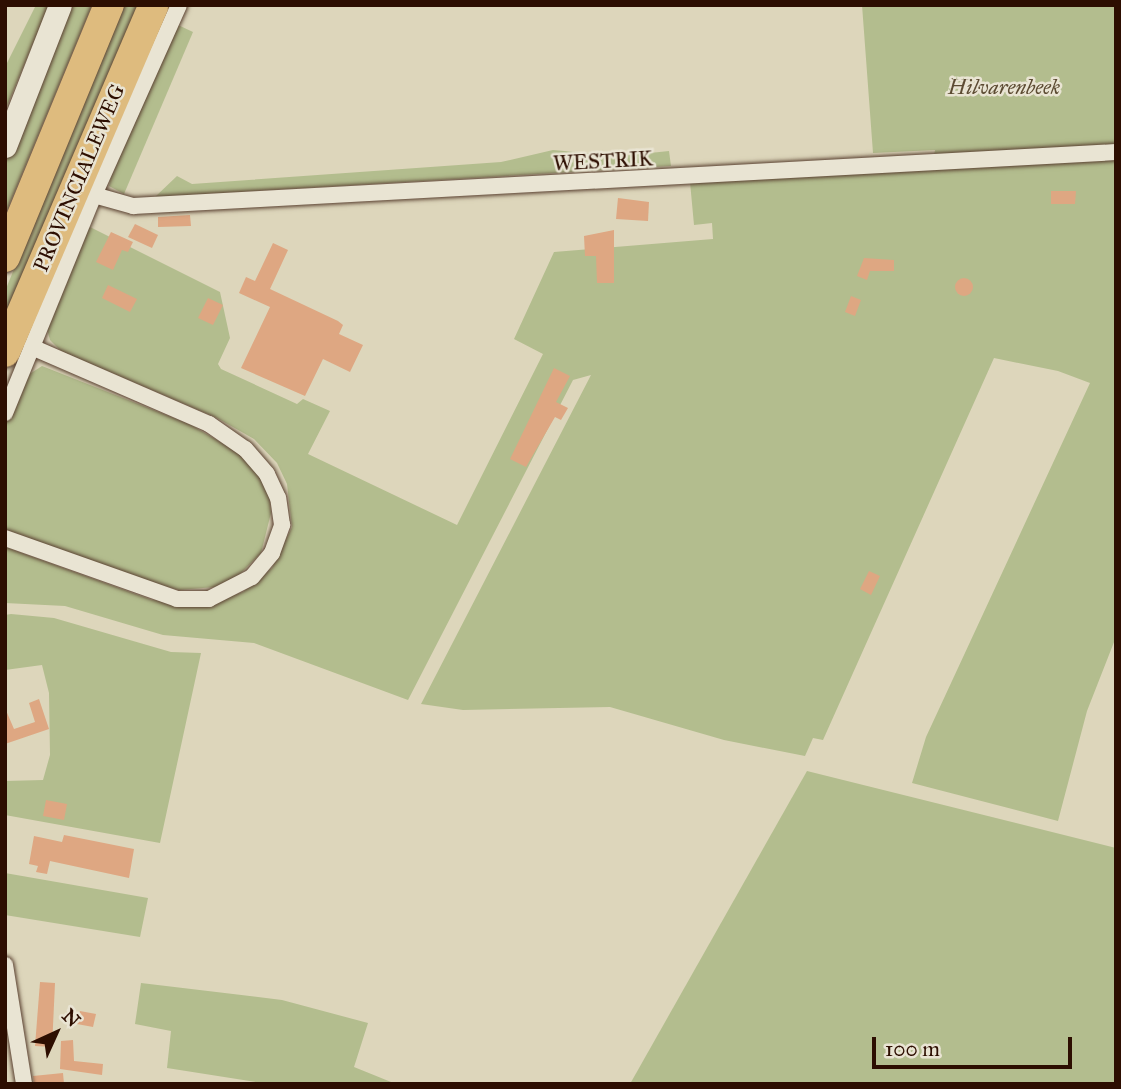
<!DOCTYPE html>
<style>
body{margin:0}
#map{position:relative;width:1121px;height:1089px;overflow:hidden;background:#ddd6bb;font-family:"IM FELL Great Primer",serif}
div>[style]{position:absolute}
.green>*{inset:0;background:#b3bd8e}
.building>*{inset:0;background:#dea782}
.round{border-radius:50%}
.roads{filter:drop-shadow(0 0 2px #594030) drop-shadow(0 0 2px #594030)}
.street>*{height:16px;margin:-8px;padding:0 8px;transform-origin:8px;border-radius:8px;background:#e9e4d3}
.secondary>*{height:23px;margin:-11.5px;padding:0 11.5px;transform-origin:11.5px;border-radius:11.5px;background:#e9e4d3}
.highway>*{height:30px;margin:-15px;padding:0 15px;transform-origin:15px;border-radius:15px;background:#debb7e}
span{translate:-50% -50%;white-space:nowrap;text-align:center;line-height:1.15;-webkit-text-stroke:5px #e9e4d3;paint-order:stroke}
.park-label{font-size:21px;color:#5c4b32;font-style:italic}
.street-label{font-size:21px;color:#2d0e01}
.frame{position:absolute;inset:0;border:7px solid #2d0e01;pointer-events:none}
.north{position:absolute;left:21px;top:998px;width:70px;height:70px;-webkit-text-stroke:5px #e9e4d3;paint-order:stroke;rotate:45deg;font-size:19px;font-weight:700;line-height:28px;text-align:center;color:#2d0e01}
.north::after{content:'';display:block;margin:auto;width:24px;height:32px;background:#2d0e01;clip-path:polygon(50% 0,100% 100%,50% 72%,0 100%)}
.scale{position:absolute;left:872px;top:1037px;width:200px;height:32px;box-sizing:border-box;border:4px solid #2d0e01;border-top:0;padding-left:9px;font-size:21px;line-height:24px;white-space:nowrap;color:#2d0e01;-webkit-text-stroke:5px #e9e4d3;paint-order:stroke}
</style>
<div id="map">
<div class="green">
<div style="clip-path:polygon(36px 5px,49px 5px,5px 111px,5px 67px)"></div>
<div style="clip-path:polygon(66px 5px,92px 5px,5px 215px,5px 165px)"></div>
<div style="clip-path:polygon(123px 5px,138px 5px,5px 324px,5px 291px)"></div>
<div style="clip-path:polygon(862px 5px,1116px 5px,1116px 637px,1087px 711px,1058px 821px,912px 783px,926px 737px,1090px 383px,1058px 371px,994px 358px,823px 740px,813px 738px,805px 756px,724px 740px,610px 707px,463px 710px,421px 704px,591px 375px,573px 380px,408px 700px,254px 643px,163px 635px,65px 606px,5px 603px,5px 547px,152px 600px,205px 605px,243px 592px,272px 568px,292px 527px,287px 484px,277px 463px,254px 439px,217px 418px,61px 351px,50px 340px,47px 329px,88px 226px,220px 292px,230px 338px,218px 364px,221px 369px,297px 404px,303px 399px,330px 411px,308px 454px,457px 525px,543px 354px,514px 339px,554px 252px,713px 239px,712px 223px,694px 225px,690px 182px,931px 170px,935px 150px,873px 153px)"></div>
<div style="clip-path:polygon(178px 25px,193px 32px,124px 194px,109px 186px,111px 177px)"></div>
<div style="clip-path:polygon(553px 150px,621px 156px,669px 151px,671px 166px,155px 197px,177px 176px,192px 184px,501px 162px)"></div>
<div style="clip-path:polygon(42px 366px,189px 424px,236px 451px,256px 470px,269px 493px,271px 513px,261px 553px,237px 577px,215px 587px,179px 590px,132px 578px,5px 529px,5px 427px,25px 377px)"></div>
<div style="clip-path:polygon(11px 614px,54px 618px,171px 652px,201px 653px,160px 843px,5px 815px,5px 781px,43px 780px,50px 755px,49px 693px,42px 665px,5px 670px,5px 615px)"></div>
<div style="clip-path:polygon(807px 771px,1116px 848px,1116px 1084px,630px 1084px)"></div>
<div style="clip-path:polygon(5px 873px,148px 898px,140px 937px,5px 915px)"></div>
<div style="clip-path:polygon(141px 983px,282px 1000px,368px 1023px,354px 1067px,396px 1084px,269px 1084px,167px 1068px,171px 1031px,135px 1024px)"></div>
</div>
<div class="building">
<div style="clip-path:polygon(1051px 191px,1076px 191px,1075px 204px,1051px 204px)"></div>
<div style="clip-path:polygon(618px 198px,649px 202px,648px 221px,616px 219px)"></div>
<div style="clip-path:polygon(190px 215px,191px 226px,158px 227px,158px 217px)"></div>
<div style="clip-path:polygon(135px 224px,158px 235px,152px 248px,128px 237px)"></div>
<div style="clip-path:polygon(614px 230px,614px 283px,597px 283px,596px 256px,585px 256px,584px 236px)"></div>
<div style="clip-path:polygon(111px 232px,133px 242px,128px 252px,122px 250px,113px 270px,96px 262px)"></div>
<div style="clip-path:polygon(273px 243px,288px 250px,270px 289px,338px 321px,343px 325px,339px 334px,363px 345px,350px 372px,323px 359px,305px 396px,241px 368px,270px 307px,239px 293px,246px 277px,255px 281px)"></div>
<div style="clip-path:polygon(864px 258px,894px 260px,894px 271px,870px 271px,867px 280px,857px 276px)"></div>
<div class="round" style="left:955px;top:278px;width:18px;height:18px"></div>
<div style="clip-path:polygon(108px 285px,137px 299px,130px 312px,102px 298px)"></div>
<div style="clip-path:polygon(851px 296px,861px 300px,855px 316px,845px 312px)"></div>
<div style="clip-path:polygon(208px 298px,223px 305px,213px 325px,198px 318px)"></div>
<div style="clip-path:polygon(554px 368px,570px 376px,556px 402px,568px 408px,561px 420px,555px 417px,526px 467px,510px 459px)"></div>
<div style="clip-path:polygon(869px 571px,880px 576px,871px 595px,860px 589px)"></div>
<div style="clip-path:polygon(39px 699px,49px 729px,5px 744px,5px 708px,14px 729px,35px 722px,29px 703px)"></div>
<div style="clip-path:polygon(46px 800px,67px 804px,64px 820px,43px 816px)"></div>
<div style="clip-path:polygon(64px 835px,134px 849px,129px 878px,50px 861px,47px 874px,36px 872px,38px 866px,29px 864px,34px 836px,62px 842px)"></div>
<div style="clip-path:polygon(40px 982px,55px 983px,52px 1047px,35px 1046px)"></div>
<div style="clip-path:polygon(80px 1011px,96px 1014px,93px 1027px,77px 1024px)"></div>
<div style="clip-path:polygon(73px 1040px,74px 1061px,103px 1064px,102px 1075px,60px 1069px,61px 1041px)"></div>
<div style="clip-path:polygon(63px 1073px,64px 1084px,34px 1084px,33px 1076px)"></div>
</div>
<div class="roads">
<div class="street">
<div style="left:94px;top:195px;width:41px;rotate:15.8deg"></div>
<div style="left:133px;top:206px;width:984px;rotate:-3.14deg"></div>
<div style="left:5px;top:413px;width:235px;rotate:-67.8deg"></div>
<div style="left:94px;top:195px;width:208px;rotate:-65.9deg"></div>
<div style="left:5px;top:538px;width:182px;rotate:19.5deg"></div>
<div style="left:177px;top:599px;width:32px"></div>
<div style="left:209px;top:599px;width:48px;rotate:-27.1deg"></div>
<div style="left:252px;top:577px;width:31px;rotate:-50deg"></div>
<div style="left:272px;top:553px;width:30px;rotate:-70deg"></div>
<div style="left:282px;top:525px;width:27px;rotate:-98deg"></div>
<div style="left:278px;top:498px;width:26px;rotate:-115deg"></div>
<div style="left:267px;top:474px;width:33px;rotate:-131deg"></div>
<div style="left:245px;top:449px;width:44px;rotate:-145.2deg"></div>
<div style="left:209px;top:424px;width:193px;rotate:-156.5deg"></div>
<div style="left:5px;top:965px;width:121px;rotate:80.9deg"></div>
</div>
<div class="secondary">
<div style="left:5px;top:146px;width:151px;rotate:-68.7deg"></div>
</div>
<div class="highway">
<div style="left:5px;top:257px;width:273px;rotate:-67.6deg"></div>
<div style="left:5px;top:352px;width:378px;rotate:-66.8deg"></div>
</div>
</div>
<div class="park-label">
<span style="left:1004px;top:87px">Hilvarenbeek</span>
</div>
<div class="street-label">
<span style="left:603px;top:161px;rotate:-3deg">WESTRIK</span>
<span style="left:79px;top:178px;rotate:-67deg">PROVINCIALEWEG</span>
</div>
<div class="frame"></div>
<div class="north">N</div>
<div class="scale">100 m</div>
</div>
